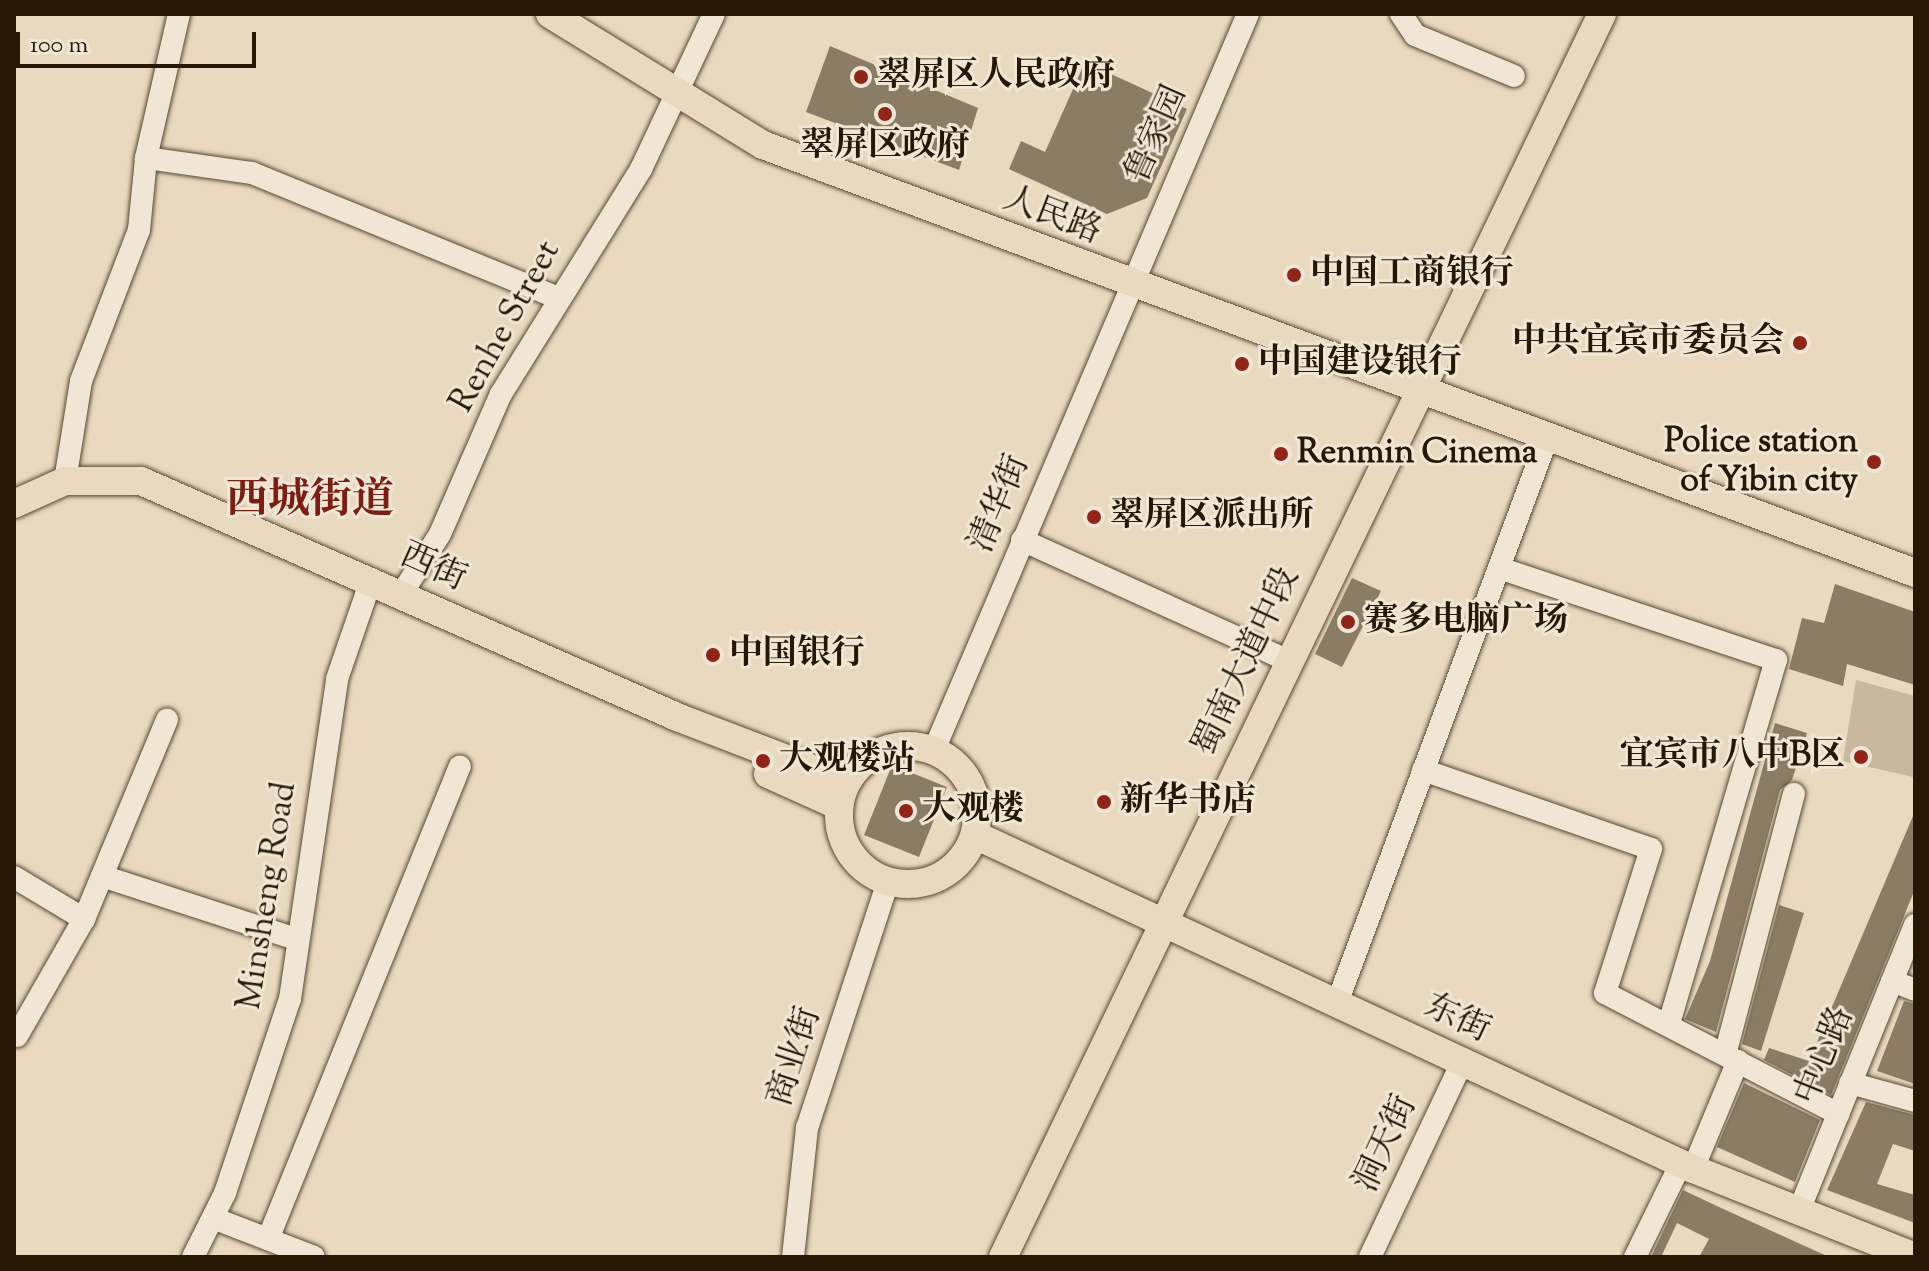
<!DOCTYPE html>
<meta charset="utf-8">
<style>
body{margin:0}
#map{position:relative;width:1929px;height:1271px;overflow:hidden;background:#e9d9be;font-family:"Sorts Mill Goudy","Noto Serif SC",serif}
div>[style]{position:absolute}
.green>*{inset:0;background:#c8b89e}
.building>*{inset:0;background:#8b7c65}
.roads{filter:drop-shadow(0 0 2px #574832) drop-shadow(0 0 2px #574832)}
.minor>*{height:22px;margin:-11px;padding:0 11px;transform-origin:11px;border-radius:11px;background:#f1e6d5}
.major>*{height:28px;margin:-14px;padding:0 14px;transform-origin:14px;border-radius:14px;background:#e9d9be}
.major>.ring{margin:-14px;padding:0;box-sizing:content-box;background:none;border:28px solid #e9d9be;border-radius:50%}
.dots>*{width:22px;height:22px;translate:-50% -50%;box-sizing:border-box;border:4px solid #f1e6d5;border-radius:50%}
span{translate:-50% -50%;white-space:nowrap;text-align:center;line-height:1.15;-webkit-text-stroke:6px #f1e6d5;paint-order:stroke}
.poi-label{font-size:34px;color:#261804;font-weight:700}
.left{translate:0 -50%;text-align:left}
.right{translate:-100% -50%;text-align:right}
.street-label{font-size:34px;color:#261804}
.district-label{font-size:42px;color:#7a1f14;font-weight:700}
.frame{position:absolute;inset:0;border:16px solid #261804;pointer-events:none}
.scale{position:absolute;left:16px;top:32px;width:240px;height:36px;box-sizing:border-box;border:4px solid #261804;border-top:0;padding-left:10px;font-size:24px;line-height:28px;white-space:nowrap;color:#261804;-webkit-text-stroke:6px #f1e6d5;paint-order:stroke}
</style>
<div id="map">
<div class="green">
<div style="clip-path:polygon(1856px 680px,1915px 696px,1913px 777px,1843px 761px)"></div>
</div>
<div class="building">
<div style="clip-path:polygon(830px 46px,978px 108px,959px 170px,806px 112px)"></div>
<div style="clip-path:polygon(1085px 62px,1187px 109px,1147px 198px,1107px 214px,1009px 169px,1021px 141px,1045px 152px)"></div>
<div style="clip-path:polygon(1352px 578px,1381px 591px,1342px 667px,1315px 654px)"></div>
<div style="clip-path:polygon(1835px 584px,1915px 612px,1915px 685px,1847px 664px,1843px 686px,1789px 669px,1802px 618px,1824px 623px)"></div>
<div style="clip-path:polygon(1775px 723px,1807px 733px,1792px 780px,1780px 790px,1716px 1032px,1685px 1019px,1710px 961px)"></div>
<div style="clip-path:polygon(892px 765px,947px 787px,919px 857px,864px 835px)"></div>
<div style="clip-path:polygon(1913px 816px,1915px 889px,1831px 1095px,1764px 1060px,1769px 1048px,1809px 1061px)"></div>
<div style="clip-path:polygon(1779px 905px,1804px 913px,1761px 1051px,1742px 1044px)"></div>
<div style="clip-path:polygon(1904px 1001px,1915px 1004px,1915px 1084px,1877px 1071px)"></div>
<div style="clip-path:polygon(1744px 1083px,1820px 1120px,1795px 1182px,1717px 1147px)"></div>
<div style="clip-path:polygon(1866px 1102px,1915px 1115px,1915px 1151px,1893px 1144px,1877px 1184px,1915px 1195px,1915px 1223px,1827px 1190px)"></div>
<div style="clip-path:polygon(1683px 1190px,1719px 1207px,1829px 1257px,1699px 1257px,1709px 1239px,1677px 1223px,1661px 1257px,1651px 1257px)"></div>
</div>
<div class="roads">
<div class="minor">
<div style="left:1401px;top:14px;width:25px;rotate:56deg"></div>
<div style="left:1415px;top:35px;width:107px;rotate:22.5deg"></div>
<div style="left:146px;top:158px;width:107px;rotate:8.1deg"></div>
<div style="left:252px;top:173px;width:331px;rotate:22.2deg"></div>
<div style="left:65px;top:481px;width:101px;rotate:-80.9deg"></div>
<div style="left:81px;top:381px;width:162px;rotate:-69deg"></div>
<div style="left:139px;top:230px;width:72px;rotate:-84.4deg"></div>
<div style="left:146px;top:158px;width:148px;rotate:-77.1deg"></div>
<div style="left:1022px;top:540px;width:293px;rotate:24.4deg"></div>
<div style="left:1499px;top:568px;width:292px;rotate:18.4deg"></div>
<div style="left:1776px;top:660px;width:379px;rotate:106.4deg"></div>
<div style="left:402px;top:593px;width:70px;rotate:-57.2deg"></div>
<div style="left:440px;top:534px;width:153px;rotate:-66.5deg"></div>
<div style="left:501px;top:394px;width:265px;rotate:-58.1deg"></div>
<div style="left:641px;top:169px;width:171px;rotate:-64.8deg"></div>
<div style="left:934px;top:750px;width:800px;rotate:-66.9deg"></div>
<div style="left:1423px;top:770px;width:241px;rotate:19.1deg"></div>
<div style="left:1651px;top:849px;width:151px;rotate:107.7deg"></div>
<div style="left:1605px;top:993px;width:263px;rotate:27.4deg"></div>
<div style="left:102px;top:876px;width:204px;rotate:18deg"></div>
<div style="left:14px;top:877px;width:82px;rotate:31deg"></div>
<div style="left:1892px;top:981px;width:25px;rotate:21deg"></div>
<div style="left:1337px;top:1003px;width:605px;rotate:-69.59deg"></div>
<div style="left:17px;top:1036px;width:135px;rotate:-60.2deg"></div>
<div style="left:84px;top:919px;width:216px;rotate:-67.4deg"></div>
<div style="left:1726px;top:1051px;width:266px;rotate:-75.2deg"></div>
<div style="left:1850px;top:1083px;width:67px;rotate:15.5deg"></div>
<div style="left:1693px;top:1169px;width:117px;rotate:-67.4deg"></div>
<div style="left:1798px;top:1213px;width:311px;rotate:-67.9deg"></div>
<div style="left:213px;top:1218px;width:108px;rotate:21.1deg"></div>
<div style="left:268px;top:1239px;width:510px;rotate:-67.91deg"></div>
<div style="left:193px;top:1257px;width:72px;rotate:-63.4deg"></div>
<div style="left:225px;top:1193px;width:205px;rotate:-71.5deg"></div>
<div style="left:290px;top:999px;width:323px;rotate:-81.6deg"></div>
<div style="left:337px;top:679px;width:105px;rotate:-71deg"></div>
<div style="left:793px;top:1257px;width:130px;rotate:-83.8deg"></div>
<div style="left:807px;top:1128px;width:259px;rotate:-71.8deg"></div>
<div style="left:1370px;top:1257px;width:218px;rotate:-64.7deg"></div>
<div style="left:1635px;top:1257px;width:105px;rotate:-63.9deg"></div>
</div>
<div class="major">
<div style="left:550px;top:14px;width:250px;rotate:31.6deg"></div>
<div style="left:763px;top:145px;width:1229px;rotate:20.38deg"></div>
<div style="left:14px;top:504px;width:56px;rotate:-24.3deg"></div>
<div style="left:65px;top:481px;width:76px"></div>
<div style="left:141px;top:481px;width:586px;rotate:23.76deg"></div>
<div style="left:677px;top:717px;width:181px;rotate:21deg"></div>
<div class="ring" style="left:839px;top:746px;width:110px;height:110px"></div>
<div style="left:768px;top:774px;width:78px;rotate:24.3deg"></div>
<div style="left:975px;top:835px;width:792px;rotate:24.95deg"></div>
<div style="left:1693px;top:1169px;width:239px;rotate:21.6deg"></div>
<div style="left:1003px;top:1257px;width:1380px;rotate:-64.27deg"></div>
</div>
</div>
<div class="dots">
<div style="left:861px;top:77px;background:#8f2418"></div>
<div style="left:885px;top:114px;background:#8f2418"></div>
<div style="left:1294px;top:275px;background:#8f2418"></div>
<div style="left:1800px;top:343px;background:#8f2418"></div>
<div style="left:1242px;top:364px;background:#8f2418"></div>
<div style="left:1281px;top:454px;background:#8f2418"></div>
<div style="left:1874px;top:462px;background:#8f2418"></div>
<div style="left:1094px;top:517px;background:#8f2418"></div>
<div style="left:1348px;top:622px;background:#8f2418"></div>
<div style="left:713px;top:655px;background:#8f2418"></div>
<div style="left:1861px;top:757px;background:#8f2418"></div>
<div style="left:763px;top:761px;background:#8f2418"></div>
<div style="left:1104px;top:802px;background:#8f2418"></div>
<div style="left:906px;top:811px;background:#8f2418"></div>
</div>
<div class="poi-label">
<span class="left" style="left:877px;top:77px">翠屏区人民政府</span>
<span style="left:885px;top:147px">翠屏区政府</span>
<span class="left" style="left:1310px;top:275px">中国工商银行</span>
<span class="right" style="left:1784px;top:343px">中共宜宾市委员会</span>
<span class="left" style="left:1258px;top:364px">中国建设银行</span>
<span class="right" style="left:1858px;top:462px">Police station<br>of Yibin city</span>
<span class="left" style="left:1297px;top:454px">Renmin Cinema</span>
<span class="left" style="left:1110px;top:517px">翠屏区派出所</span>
<span class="left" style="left:1364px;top:622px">赛多电脑广场</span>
<span class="left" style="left:729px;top:655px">中国银行</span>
<span class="right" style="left:1845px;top:757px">宜宾市八中B区</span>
<span class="left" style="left:779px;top:761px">大观楼站</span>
<span class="left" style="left:1120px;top:802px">新华书店</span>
<span class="left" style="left:922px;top:811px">大观楼</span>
</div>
<div class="street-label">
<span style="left:1157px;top:135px;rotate:-66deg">鲁家园</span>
<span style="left:1052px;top:216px;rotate:21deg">人民路</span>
<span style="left:506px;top:327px;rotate:-61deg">Renhe Street</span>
<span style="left:1000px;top:504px;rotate:-67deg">清华街</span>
<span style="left:433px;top:568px;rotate:24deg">西街</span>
<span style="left:1247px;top:662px;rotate:-65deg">蜀南大道中段</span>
<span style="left:268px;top:896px;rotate:-81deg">Minsheng Road</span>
<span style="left:1457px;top:1019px;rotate:25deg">东街</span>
<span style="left:1825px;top:1056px;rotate:-68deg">中心路</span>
<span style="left:795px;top:1057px;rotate:-72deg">商业街</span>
<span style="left:1386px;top:1144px;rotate:-65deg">洞天街</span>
</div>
<div class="district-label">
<span style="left:310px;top:502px">西城街道</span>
</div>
<div class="frame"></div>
<div class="scale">100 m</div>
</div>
